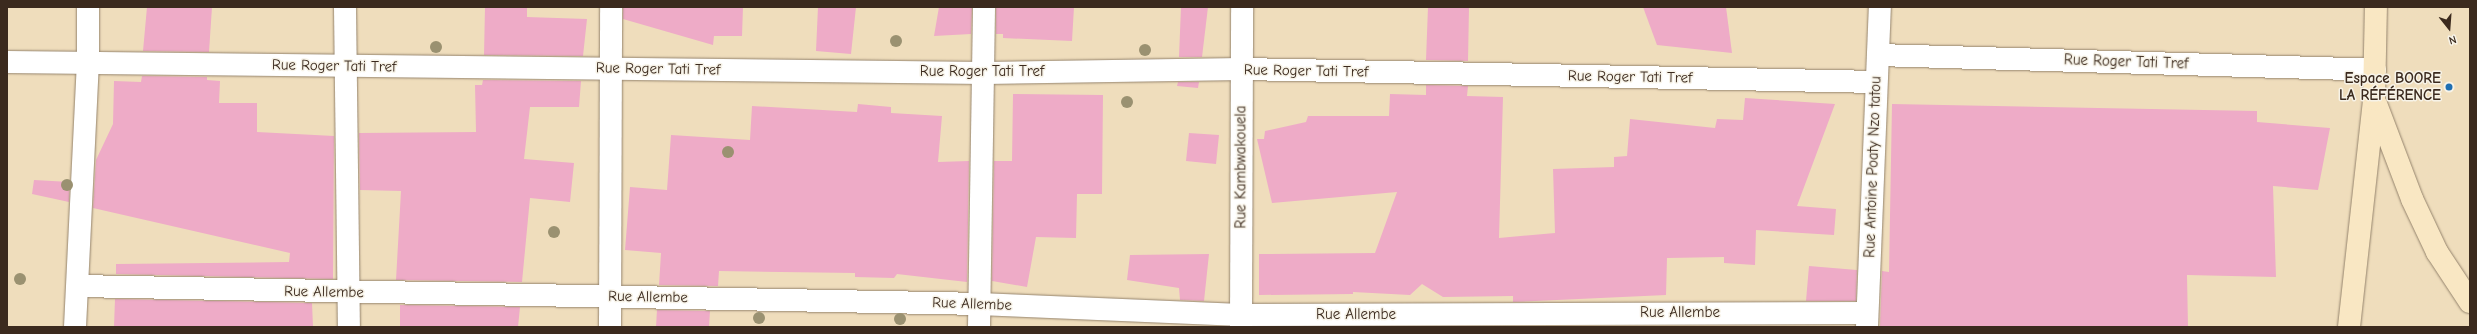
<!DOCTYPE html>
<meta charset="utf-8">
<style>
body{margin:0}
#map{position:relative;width:2477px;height:334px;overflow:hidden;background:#efddbc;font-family:"Comic Neue",sans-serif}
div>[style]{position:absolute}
.building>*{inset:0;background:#eeabc7}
.roads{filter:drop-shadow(0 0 1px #95846d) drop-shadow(0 0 1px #95846d)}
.street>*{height:22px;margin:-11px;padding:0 11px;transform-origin:11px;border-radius:11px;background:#fff}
.secondary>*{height:22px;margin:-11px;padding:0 11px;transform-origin:11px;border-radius:11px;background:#f9e7c3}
.trees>*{width:12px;height:12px;margin:-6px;border-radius:50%;background:#9a9171}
.dots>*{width:11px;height:11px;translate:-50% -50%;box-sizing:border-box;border:2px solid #f7f3e8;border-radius:50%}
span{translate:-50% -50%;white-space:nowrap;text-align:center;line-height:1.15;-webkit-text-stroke:3px #f7f3e8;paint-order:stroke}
.street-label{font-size:15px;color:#3b2a1e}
.poi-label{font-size:15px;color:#3b2a1e;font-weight:700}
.right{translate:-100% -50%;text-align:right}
.frame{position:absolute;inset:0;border:8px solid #3b2a1e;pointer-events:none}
.north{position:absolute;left:2429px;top:8px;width:40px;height:40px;-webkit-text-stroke:3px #f7f3e8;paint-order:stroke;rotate:163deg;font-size:11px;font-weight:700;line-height:16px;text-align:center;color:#3b2a1e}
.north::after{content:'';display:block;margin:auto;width:14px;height:18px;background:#3b2a1e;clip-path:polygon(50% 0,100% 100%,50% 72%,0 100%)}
</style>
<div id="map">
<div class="building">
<div style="clip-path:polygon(147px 7px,212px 7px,209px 52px,143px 51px)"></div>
<div style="clip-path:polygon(485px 7px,527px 7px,527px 17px,587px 19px,583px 56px,484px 55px)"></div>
<div style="clip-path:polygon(623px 7px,743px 7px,742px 36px,714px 36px,713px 45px,623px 19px)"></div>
<div style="clip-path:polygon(818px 7px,856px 7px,851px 54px,816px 51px)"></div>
<div style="clip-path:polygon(939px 7px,972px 7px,971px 34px,934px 36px)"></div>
<div style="clip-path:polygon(996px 7px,1074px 7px,1072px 41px,1003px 38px,1003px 34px,996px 34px)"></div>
<div style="clip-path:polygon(1181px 7px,1208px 7px,1202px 57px,1179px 57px)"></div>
<div style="clip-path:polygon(1428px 7px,1469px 7px,1468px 61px,1426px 60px)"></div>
<div style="clip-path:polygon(1643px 7px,1726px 7px,1732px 53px,1657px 45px)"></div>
<div style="clip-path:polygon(142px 76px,207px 77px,207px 80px,220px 81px,219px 103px,257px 103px,257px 132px,334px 136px,333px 279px,116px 274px,116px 264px,289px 262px,290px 253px,93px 208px,96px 160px,113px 124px,114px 81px,141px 82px)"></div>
<div style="clip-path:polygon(483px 80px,581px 81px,579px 107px,530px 107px,524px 159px,574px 163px,570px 202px,530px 198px,522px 282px,396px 280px,401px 191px,360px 190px,359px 133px,476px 132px,475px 85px,482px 85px)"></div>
<div style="clip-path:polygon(1178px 82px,1199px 82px,1198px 88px,1177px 86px)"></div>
<div style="clip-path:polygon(1426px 85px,1468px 86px,1467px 96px,1503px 97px,1499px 238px,1555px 233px,1553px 169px,1614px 167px,1614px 157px,1627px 156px,1630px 119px,1715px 128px,1717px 119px,1743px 120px,1745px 98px,1835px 104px,1797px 206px,1836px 209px,1834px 235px,1756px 230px,1755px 265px,1724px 263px,1724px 257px,1667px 258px,1666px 295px,1513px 302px,1513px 296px,1443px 297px,1422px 284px,1410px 295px,1353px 292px,1353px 294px,1259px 295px,1259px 254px,1375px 253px,1397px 192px,1272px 203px,1257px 139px,1264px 139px,1265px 131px,1306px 122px,1308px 116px,1389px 116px,1390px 94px,1426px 95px)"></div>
<div style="clip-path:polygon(1013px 94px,1103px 95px,1102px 194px,1077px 194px,1076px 238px,1036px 237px,1027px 287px,992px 281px,994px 161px,1012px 161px)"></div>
<div style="clip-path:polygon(858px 104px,891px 107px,891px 113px,942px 116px,938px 162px,969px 161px,967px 282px,897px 274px,894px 278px,855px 277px,855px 273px,719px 271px,718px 286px,659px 285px,661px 253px,625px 250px,630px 187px,667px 190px,671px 135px,750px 140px,752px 106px,857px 112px)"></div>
<div style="clip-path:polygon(1892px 104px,2257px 111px,2257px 122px,2330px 128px,2318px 190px,2273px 186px,2276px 277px,2187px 275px,2188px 327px,1880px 327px,1882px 271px,1889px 272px)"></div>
<div style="clip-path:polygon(1189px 133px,1219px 135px,1216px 164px,1186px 161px)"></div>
<div style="clip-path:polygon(34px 180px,70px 182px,69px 202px,32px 194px)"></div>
<div style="clip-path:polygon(1209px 254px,1204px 301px,1180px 300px,1179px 288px,1127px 280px,1130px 255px)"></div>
<div style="clip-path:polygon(1809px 266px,1857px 270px,1856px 301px,1806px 301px)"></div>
<div style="clip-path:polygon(115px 299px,312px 303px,313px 327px,114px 327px)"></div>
<div style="clip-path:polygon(400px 305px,520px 307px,518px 327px,400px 327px)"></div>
<div style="clip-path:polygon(657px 310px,710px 311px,709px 327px,656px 327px)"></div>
</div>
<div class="roads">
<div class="street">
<div style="left:345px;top:7px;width:320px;rotate:89.3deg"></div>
<div style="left:1878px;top:55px;width:497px;rotate:1.7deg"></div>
<div style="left:7px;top:62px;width:978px;rotate:0.64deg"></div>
<div style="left:985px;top:73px;width:257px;rotate:-0.9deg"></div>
<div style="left:1242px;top:69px;width:634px;rotate:1.17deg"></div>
<div style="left:78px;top:286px;width:901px;rotate:1.14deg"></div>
<div style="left:979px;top:304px;width:262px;rotate:2.4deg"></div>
<div style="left:1241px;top:315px;width:626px;rotate:-0.18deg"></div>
<div style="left:75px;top:327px;width:265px;rotate:-87.2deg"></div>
<div style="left:88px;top:62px;width:55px;rotate:-90deg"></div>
<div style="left:610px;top:327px;width:320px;rotate:-89.8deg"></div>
<div style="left:979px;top:327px;width:320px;rotate:-89.1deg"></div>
<div style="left:1241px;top:327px;width:320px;rotate:-89.8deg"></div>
<div style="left:1867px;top:327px;width:320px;rotate:-87.7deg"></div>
</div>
<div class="secondary">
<div style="left:2376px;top:104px;width:102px;rotate:69.2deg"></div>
<div style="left:2412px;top:199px;width:59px;rotate:64.7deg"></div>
<div style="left:2437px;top:252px;width:60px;rotate:56.6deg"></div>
<div style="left:2349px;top:327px;width:229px;rotate:-83.7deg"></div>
<div style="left:2374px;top:99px;width:92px;rotate:-88.8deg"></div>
</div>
</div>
<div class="trees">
<div style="left:896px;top:41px"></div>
<div style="left:436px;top:47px"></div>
<div style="left:1145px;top:50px"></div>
<div style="left:1127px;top:102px"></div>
<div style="left:728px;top:152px"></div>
<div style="left:67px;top:185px"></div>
<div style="left:554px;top:232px"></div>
<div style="left:20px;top:279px"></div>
<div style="left:759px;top:318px"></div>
<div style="left:900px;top:319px"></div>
</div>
<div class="dots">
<div style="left:2449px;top:87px;background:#1f6fb2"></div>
</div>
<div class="street-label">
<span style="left:2126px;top:62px;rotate:2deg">Rue Roger Tati Tref</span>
<span style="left:334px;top:66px;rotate:1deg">Rue Roger Tati Tref</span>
<span style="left:658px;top:69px;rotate:1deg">Rue Roger Tati Tref</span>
<span style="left:1306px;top:71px;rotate:1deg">Rue Roger Tati Tref</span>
<span style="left:982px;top:72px">Rue Roger Tati Tref</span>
<span style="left:1630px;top:77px;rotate:1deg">Rue Roger Tati Tref</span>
<span style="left:1241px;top:167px;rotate:-90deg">Rue Kambwakouela</span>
<span style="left:1873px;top:167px;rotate:-88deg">Rue Antoine Poaty Nzo tatou</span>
<span style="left:324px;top:292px;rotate:1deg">Rue Allembe</span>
<span style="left:648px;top:297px;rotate:1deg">Rue Allembe</span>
<span style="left:972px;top:304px;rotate:2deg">Rue Allembe</span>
<span style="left:1680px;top:313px">Rue Allembe</span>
<span style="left:1356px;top:315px">Rue Allembe</span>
</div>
<div class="poi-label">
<span class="right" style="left:2441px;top:87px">Espace BOORE<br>LA RÉFÉRENCE</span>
</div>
<div class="frame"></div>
<div class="north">N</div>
</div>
